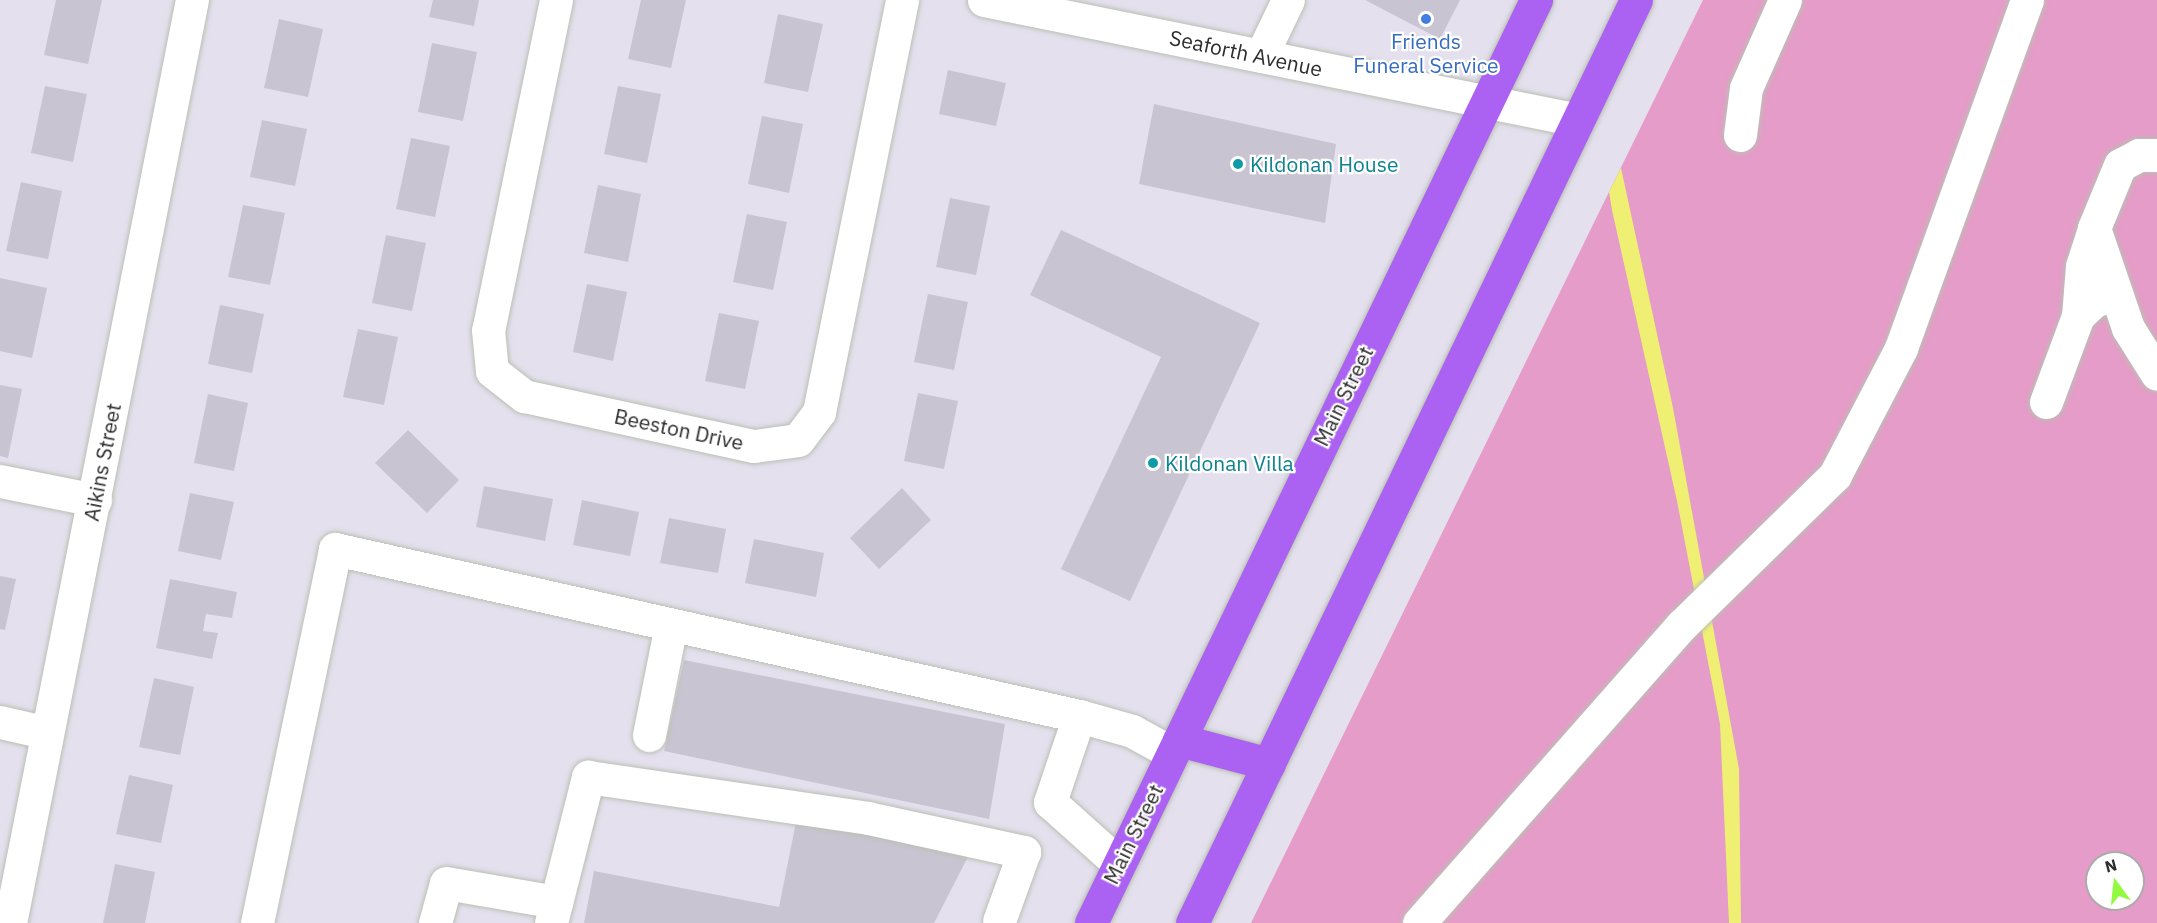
<!DOCTYPE html>
<style>
body{margin:0}
#map{position:relative;width:2157px;height:923px;overflow:hidden;background:#e4e0ee;font-family:"IBM Plex Sans",sans-serif}
div>[style]{position:absolute}
.green>*{inset:0;background:#e59cc8}
.water>*{inset:0;background:#eff073}
.building>*{inset:0;background:#c9c4d1}
.roads{filter:drop-shadow(0 0 2px #b9c0b3) drop-shadow(0 0 2px #b9c0b3)}
.minor>*{height:33px;margin:-16.5px;padding:0 16.5px;transform-origin:16.5px;border-radius:16.5px;background:#fff}
.major>*{height:33px;margin:-16.5px;padding:0 16.5px;transform-origin:16.5px;border-radius:16.5px;background:#ab61f2}
.dots>*{width:16px;height:16px;translate:-50% -50%;box-sizing:border-box;border:3px solid #fff;border-radius:50%}
span{translate:-50% -50%;white-space:nowrap;text-align:center;line-height:1.15;-webkit-text-stroke:4.5px #fff;paint-order:stroke}
.shop-label{font-size:21px;color:#366cbe}
.street-label{font-size:21px;color:#2d2d2d}
.culture-label{font-size:21px;color:#0d838f}
.left{translate:0 -50%;text-align:left}
.north{position:absolute;left:2085px;top:851px;width:60px;height:60px;box-sizing:border-box;background:#fff;border:2px solid #ababab;border-radius:50%;rotate:345deg;font-size:16px;font-weight:700;line-height:24px;text-align:center;color:#2d2d2d}
.north::after{content:'';display:block;margin:auto;width:21px;height:27px;background:#93fb3f;clip-path:polygon(50% 0,100% 100%,50% 72%,0 100%)}
</style>
<div id="map">
<div class="green">
<div style="clip-path:polygon(evenodd,1703px 0,2157px 0,2157px 923px,1251px 923px,1703px 0,2097px 863px,2133px 863px,2133px 899px,2097px 899px,2097px 863px)"></div>
</div>
<div class="water">
<div style="clip-path:polygon(1621px 168px,1673px 408px,1739px 769px,1741px 923px,1729px 923px,1720px 724px,1677px 501px,1612px 210px,1609px 192px)"></div>
</div>
<div class="building">
<div style="clip-path:polygon(56px 0,102px 0,88px 64px,44px 55px)"></div>
<div style="clip-path:polygon(433px 0,479px 0,474px 26px,429px 17px)"></div>
<div style="clip-path:polygon(641px 0,686px 0,671px 68px,628px 59px)"></div>
<div style="clip-path:polygon(1365px 0,1460px 0,1440px 39px)"></div>
<div style="clip-path:polygon(778px 14px,823px 24px,808px 92px,764px 83px)"></div>
<div style="clip-path:polygon(279px 19px,323px 29px,308px 97px,264px 88px)"></div>
<div style="clip-path:polygon(432px 43px,477px 52px,463px 121px,418px 112px)"></div>
<div style="clip-path:polygon(948px 70px,1006px 83px,996px 126px,939px 114px)"></div>
<div style="clip-path:polygon(45px 86px,87px 94px,73px 162px,31px 153px)"></div>
<div style="clip-path:polygon(618px 86px,661px 94px,647px 163px,604px 154px)"></div>
<div style="clip-path:polygon(1154px 104px,1336px 144px,1325px 223px,1139px 184px)"></div>
<div style="clip-path:polygon(762px 116px,803px 124px,789px 193px,748px 184px)"></div>
<div style="clip-path:polygon(262px 120px,307px 129px,295px 186px,250px 177px)"></div>
<div style="clip-path:polygon(411px 138px,450px 146px,435px 217px,396px 209px)"></div>
<div style="clip-path:polygon(21px 182px,62px 191px,48px 259px,6px 251px)"></div>
<div style="clip-path:polygon(598px 185px,641px 194px,628px 262px,584px 253px)"></div>
<div style="clip-path:polygon(950px 198px,990px 206px,976px 275px,936px 267px)"></div>
<div style="clip-path:polygon(243px 205px,285px 213px,270px 285px,228px 277px)"></div>
<div style="clip-path:polygon(747px 214px,787px 222px,773px 290px,733px 282px)"></div>
<div style="clip-path:polygon(1061px 230px,1260px 323px,1130px 601px,1061px 569px,1161px 357px,1030px 295px)"></div>
<div style="clip-path:polygon(386px 235px,426px 243px,412px 311px,372px 303px)"></div>
<div style="clip-path:polygon(0 278px,47px 288px,32px 358px,0 351px)"></div>
<div style="clip-path:polygon(587px 284px,627px 292px,613px 361px,573px 352px)"></div>
<div style="clip-path:polygon(928px 294px,968px 302px,954px 370px,914px 362px)"></div>
<div style="clip-path:polygon(220px 305px,264px 314px,252px 373px,208px 364px)"></div>
<div style="clip-path:polygon(719px 313px,759px 321px,745px 389px,705px 381px)"></div>
<div style="clip-path:polygon(358px 329px,398px 337px,384px 405px,343px 397px)"></div>
<div style="clip-path:polygon(0 385px,22px 389px,8px 458px,0 456px)"></div>
<div style="clip-path:polygon(918px 393px,958px 401px,944px 469px,904px 461px)"></div>
<div style="clip-path:polygon(208px 394px,248px 403px,234px 471px,194px 463px)"></div>
<div style="clip-path:polygon(408px 430px,459px 480px,427px 513px,375px 463px)"></div>
<div style="clip-path:polygon(484px 486px,553px 499px,545px 541px,476px 527px)"></div>
<div style="clip-path:polygon(902px 488px,931px 520px,879px 569px,850px 538px)"></div>
<div style="clip-path:polygon(190px 493px,234px 502px,221px 560px,178px 551px)"></div>
<div style="clip-path:polygon(582px 500px,639px 512px,630px 556px,573px 545px)"></div>
<div style="clip-path:polygon(669px 518px,726px 529px,718px 573px,660px 563px)"></div>
<div style="clip-path:polygon(754px 539px,824px 553px,816px 597px,745px 583px)"></div>
<div style="clip-path:polygon(0 576px,16px 579px,5px 630px,0 629px)"></div>
<div style="clip-path:polygon(170px 579px,237px 592px,232px 618px,206px 614px,203px 631px,218px 633px,212px 659px,156px 648px)"></div>
<div style="clip-path:polygon(684px 660px,1005px 724px,989px 819px,664px 751px)"></div>
<div style="clip-path:polygon(154px 678px,194px 687px,180px 755px,139px 747px)"></div>
<div style="clip-path:polygon(129px 775px,173px 785px,161px 843px,116px 834px)"></div>
<div style="clip-path:polygon(797px 817px,971px 851px,934px 923px,584px 923px,594px 871px,779px 907px)"></div>
<div style="clip-path:polygon(115px 864px,155px 872px,145px 923px,103px 923px)"></div>
</div>
<div class="roads">
<div class="minor">
<div style="left:556px;top:0;width:337px;rotate:101.6deg"></div>
<div style="left:488px;top:330px;width:41px;rotate:84.4deg"></div>
<div style="left:492px;top:371px;width:41px;rotate:38deg"></div>
<div style="left:524px;top:396px;width:235px;rotate:12.3deg"></div>
<div style="left:754px;top:446px;width:44px;rotate:-7.8deg"></div>
<div style="left:798px;top:440px;width:35px;rotate:-53deg"></div>
<div style="left:819px;top:412px;width:420px;rotate:-78.6deg"></div>
<div style="left:984px;top:0;width:606px;rotate:11.42deg"></div>
<div style="left:1261px;top:56px;width:62px;rotate:-64.3deg"></div>
<div style="left:1740px;top:135px;width:47px;rotate:-82.7deg"></div>
<div style="left:1746px;top:88px;width:96px;rotate:-66.1deg"></div>
<div style="left:2157px;top:155px;width:18px;rotate:180deg"></div>
<div style="left:2139px;top:155px;width:21px;rotate:152deg"></div>
<div style="left:2120px;top:165px;width:68px;rotate:112.4deg"></div>
<div style="left:2094px;top:228px;width:106px;rotate:71.2deg"></div>
<div style="left:2128px;top:328px;width:54px;rotate:57.8deg"></div>
<div style="left:2078px;top:316px;width:50px;rotate:-85.4deg"></div>
<div style="left:2082px;top:266px;width:40px;rotate:-72deg"></div>
<div style="left:2046px;top:402px;width:92px;rotate:-69.6deg"></div>
<div style="left:2078px;top:316px;width:22px;rotate:-43deg"></div>
<div style="left:2094px;top:301px;width:21px;rotate:-19deg"></div>
<div style="left:0;top:481px;width:97px;rotate:11.3deg"></div>
<div style="left:1079px;top:716px;width:91px;rotate:108.6deg"></div>
<div style="left:1050px;top:802px;width:93px;rotate:41.9deg"></div>
<div style="left:0;top:722px;width:45px;rotate:12.8deg"></div>
<div style="left:649px;top:735px;width:112px;rotate:-78.7deg"></div>
<div style="left:10px;top:923px;width:941px;rotate:-78.85deg"></div>
<div style="left:257px;top:923px;width:382px;rotate:-78.2deg"></div>
<div style="left:335px;top:549px;width:763px;rotate:12.65deg"></div>
<div style="left:1079px;top:716px;width:55px;rotate:15.8deg"></div>
<div style="left:1132px;top:731px;width:46px;rotate:28.8deg"></div>
<div style="left:435px;top:923px;width:41px;rotate:-74.6deg"></div>
<div style="left:446px;top:883px;width:112px;rotate:9.8deg"></div>
<div style="left:551px;top:923px;width:151px;rotate:-75.8deg"></div>
<div style="left:588px;top:777px;width:283px;rotate:8.3deg"></div>
<div style="left:868px;top:818px;width:160px;rotate:12.3deg"></div>
<div style="left:1024px;top:852px;width:73px;rotate:109.9deg"></div>
<div style="left:1419px;top:923px;width:397px;rotate:-48.6deg"></div>
<div style="left:1682px;top:625px;width:214px;rotate:-44.4deg"></div>
<div style="left:1835px;top:475px;width:143px;rotate:-62.5deg"></div>
<div style="left:1901px;top:348px;width:370px;rotate:-70.1deg"></div>
</div>
<div class="major">
<div style="left:1179px;top:740px;width:93px;rotate:14.9deg"></div>
<div style="left:1091px;top:923px;width:1025px;rotate:-64.26deg"></div>
<div style="left:1192px;top:923px;width:1024px;rotate:-64.31deg"></div>
</div>
</div>
<div class="dots">
<div style="left:1426px;top:19px;background:#3f7fe0"></div>
<div style="left:1238px;top:164px;background:#0f9aa8"></div>
<div style="left:1153px;top:463px;background:#0f9aa8"></div>
</div>
<div class="shop-label">
<span style="left:1426px;top:53px">Friends<br>Funeral Service</span>
</div>
<div class="street-label">
<span style="left:1246px;top:53px;rotate:12deg">Seaforth Avenue</span>
<span style="left:1343px;top:396px;rotate:-64deg">Main Street</span>
<span style="left:679px;top:429px;rotate:12deg">Beeston Drive</span>
<span style="left:102px;top:462px;rotate:-79deg">Aikins Street</span>
<span style="left:1133px;top:834px;rotate:-64deg">Main Street</span>
</div>
<div class="culture-label">
<span class="left" style="left:1250px;top:164px">Kildonan House</span>
<span class="left" style="left:1165px;top:463px">Kildonan Villa</span>
</div>
<div class="north">N</div>
</div>
